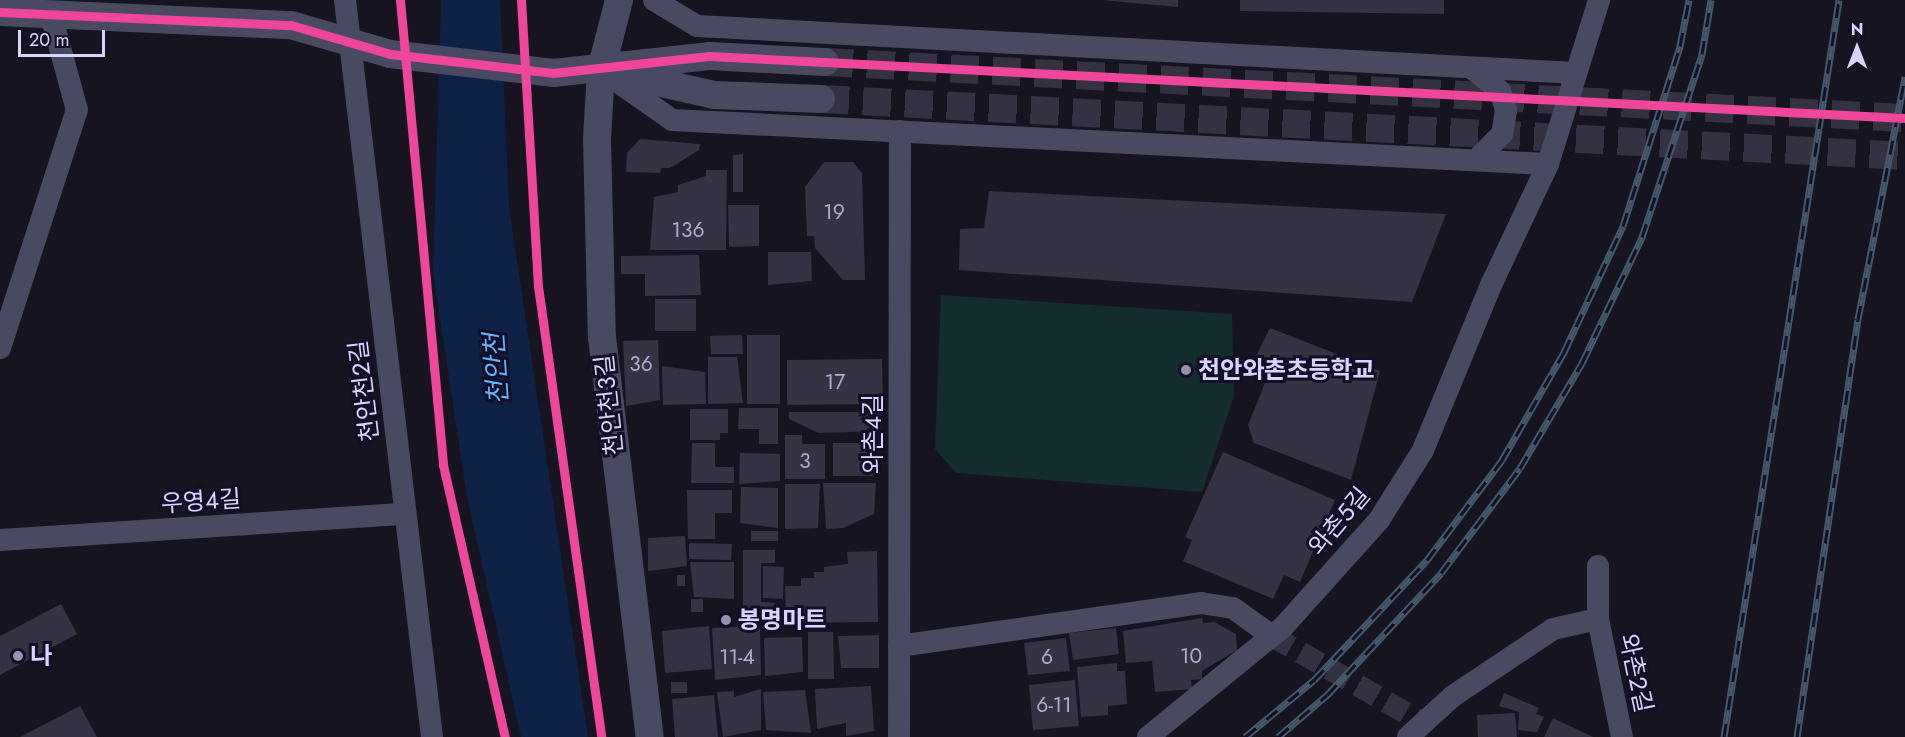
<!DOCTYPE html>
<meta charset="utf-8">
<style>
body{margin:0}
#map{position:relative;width:1905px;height:737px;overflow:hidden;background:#161421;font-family:Jost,"Noto Sans KR",sans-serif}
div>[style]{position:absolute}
.green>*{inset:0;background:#132c2d}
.water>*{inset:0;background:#0d2144}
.building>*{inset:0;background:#343243}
.minor-tunnel>*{height:22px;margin-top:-11px;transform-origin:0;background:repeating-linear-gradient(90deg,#333142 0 22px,transparent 0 33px)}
.tertiary-tunnel>*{height:28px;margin-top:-14px;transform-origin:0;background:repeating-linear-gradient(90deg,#333142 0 28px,transparent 0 42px)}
.minor>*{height:22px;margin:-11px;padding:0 11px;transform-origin:11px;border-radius:11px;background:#4a4962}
.tertiary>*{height:28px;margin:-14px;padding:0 14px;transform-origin:14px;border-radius:14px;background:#4a4962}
.rail>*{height:7px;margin-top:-3.5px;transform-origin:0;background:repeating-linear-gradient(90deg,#130f26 0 14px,#43596b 0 28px);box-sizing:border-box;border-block:2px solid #43596b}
.cycleway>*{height:9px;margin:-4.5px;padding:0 4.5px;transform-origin:4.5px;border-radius:4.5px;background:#ed469a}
.dots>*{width:16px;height:16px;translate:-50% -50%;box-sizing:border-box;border:3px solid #130f26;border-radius:50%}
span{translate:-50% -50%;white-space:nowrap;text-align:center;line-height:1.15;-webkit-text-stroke:6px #130f26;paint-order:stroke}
.number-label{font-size:21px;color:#b0acd0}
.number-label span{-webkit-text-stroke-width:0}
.poi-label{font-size:24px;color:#d9d4ff;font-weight:700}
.left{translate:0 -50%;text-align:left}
.street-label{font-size:24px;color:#d9d4ff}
.water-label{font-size:26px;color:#62b6ff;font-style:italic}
.north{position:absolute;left:1827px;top:18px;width:60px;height:60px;-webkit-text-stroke:4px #130f26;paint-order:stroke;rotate:0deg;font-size:16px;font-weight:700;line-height:24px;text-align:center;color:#d9d4ff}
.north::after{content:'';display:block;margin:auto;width:21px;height:27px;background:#d9d4ff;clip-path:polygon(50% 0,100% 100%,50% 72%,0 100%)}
.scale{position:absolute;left:18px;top:30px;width:87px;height:27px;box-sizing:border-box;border:3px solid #d9d4ff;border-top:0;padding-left:8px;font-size:18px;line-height:21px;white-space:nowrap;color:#d9d4ff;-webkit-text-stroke:4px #130f26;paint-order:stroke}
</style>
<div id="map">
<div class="green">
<div style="clip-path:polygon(941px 295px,1232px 314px,1234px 396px,1202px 492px,956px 473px,935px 449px)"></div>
</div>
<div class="water">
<div style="clip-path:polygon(441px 0,500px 0,509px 207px,588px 737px,521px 737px,467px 497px,433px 272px)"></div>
</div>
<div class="building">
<div style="clip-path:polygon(1101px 0,1178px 0,1178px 7px)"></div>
<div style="clip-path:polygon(1240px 0,1444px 0,1444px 14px,1240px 11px)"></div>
<div style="clip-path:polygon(640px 139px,700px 144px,699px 150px,670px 168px,661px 168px,660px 173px,626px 172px,627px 153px)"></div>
<div style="clip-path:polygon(743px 154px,743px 192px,733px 192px,733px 155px)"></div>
<div style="clip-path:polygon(824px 162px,853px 162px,862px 173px,865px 280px,843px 280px,815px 248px,814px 236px,807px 236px,805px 187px)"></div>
<div style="clip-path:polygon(706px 170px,727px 170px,726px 250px,650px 250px,654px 197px,678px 192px,678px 185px,706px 176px)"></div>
<div style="clip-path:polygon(989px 191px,1446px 214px,1412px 302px,959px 270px,960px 229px,984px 228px)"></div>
<div style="clip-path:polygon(728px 205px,759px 205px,759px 246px,729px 247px)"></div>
<div style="clip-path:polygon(768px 252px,811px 252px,812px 281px,768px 285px)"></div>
<div style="clip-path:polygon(699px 255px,701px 295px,645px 296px,645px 274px,621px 274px,621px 256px)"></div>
<div style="clip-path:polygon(655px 299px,696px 299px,696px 331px,655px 331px)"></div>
<div style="clip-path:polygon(1270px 328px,1380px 371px,1351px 480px,1254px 443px,1248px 425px,1271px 368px,1254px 360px)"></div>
<div style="clip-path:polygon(742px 335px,743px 354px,711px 354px,710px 336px)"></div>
<div style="clip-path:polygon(747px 335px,780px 335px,780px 404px,747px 404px)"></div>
<div style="clip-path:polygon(658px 340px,660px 400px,626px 406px,623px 341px)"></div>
<div style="clip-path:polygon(708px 357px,737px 357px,743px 403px,708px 404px)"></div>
<div style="clip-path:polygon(882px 359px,883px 404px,787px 405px,787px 360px)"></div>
<div style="clip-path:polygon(662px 366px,705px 372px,706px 404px,663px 405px)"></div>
<div style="clip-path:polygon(739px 408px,778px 408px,778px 444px,759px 444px,759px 429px,738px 429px)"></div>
<div style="clip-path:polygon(690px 409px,728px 409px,728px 433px,720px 433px,720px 440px,690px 440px)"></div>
<div style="clip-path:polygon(789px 412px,881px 412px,881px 431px,818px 433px,789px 419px)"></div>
<div style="clip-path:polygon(785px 435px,802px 435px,802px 444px,825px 444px,825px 479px,785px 479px)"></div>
<div style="clip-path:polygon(692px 443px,715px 443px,715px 467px,734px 467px,734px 483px,691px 483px)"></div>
<div style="clip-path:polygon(833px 443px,877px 443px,877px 476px,833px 476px)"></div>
<div style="clip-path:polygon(1223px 452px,1335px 500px,1300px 582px,1284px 575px,1273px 599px,1183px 561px,1192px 540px,1185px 537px)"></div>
<div style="clip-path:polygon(740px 453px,780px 454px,780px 481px,739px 484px)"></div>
<div style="clip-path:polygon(823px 483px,876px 483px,874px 514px,843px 528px,826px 529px)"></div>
<div style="clip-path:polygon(785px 484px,820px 484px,818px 528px,785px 529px)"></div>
<div style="clip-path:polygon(741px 487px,778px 488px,778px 528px,740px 523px)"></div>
<div style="clip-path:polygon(687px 490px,732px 490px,732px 513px,715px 513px,715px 539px,688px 539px)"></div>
<div style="clip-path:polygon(751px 531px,778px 531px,778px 541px,751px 541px)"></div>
<div style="clip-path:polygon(685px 536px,687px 566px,648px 571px,648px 538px)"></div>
<div style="clip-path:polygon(689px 543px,732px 544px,731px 560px,689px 559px)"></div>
<div style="clip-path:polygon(743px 550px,775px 550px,775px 563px,761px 563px,761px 602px,775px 603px,775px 621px,743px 621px)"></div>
<div style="clip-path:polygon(877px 551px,878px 622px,786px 623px,785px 586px,801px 586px,801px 578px,814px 578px,814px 572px,824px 572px,824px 567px,848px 564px,847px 552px)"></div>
<div style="clip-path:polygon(690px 562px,734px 562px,734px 599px,694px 597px)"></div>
<div style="clip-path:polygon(763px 566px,784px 567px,783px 599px,763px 598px)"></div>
<div style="clip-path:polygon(677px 575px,685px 575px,685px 586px,677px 586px)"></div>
<div style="clip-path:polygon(691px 599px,703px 599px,703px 612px,691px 612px)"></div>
<div style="clip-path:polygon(61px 604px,77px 634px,0 675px,0 636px)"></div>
<div style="clip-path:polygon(1202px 618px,1203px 623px,1214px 622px,1236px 634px,1237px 650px,1202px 671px,1202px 679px,1191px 680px,1192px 689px,1155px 692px,1152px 661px,1126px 663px,1123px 631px)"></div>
<div style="clip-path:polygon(709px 626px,712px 669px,665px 673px,662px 631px)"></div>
<div style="clip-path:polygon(760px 626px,761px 675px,715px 680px,712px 628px)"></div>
<div style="clip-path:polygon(1116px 628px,1119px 654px,1073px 660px,1069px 633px)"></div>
<div style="clip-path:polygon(808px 632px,833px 632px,834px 679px,808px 679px)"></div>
<div style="clip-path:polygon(879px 635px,879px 668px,841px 668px,838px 636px)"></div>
<div style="clip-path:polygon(802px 637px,803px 672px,765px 676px,764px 638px)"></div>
<div style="clip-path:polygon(1066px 638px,1070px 671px,1028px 675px,1024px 643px)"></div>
<div style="clip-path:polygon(1117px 663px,1117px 671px,1125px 671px,1127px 704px,1108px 706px,1108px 715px,1081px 717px,1077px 667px)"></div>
<div style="clip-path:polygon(1075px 680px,1079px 726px,1033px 730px,1029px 685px)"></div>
<div style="clip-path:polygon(671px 682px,687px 682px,687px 693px,671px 693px)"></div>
<div style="clip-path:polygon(871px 686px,874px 731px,846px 736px,846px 723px,817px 729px,815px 689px)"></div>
<div style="clip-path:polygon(761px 689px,761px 730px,723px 737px,717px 692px,734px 691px,734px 697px)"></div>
<div style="clip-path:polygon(805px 690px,811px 733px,766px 730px,763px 692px)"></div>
<div style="clip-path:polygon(1504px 693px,1539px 708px,1536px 714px,1544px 717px,1537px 732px,1518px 730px,1519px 712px,1499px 706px)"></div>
<div style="clip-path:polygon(714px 695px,718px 737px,675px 737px,672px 699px)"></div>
<div style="clip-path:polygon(80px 706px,97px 737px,20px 737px)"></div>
<div style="clip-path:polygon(1515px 713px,1517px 737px,1478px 737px,1477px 715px)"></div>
<div style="clip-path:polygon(1553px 718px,1593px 737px,1544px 737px)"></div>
</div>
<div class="minor-tunnel">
<div style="left:1272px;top:636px;width:174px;rotate:29.9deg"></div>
</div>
<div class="tertiary-tunnel">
<div style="left:825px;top:62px;width:1081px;rotate:2.97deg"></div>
<div style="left:821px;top:99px;width:1085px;rotate:3.01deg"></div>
</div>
<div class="minor">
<div style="left:345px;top:0;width:742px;rotate:83.27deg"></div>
<div style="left:654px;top:0;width:50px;rotate:31.2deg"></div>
<div style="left:697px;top:26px;width:880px;rotate:3.06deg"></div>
<div style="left:1474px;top:70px;width:33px;rotate:39deg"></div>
<div style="left:1500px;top:91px;width:20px;rotate:72deg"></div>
<div style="left:1506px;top:110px;width:24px;rotate:99deg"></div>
<div style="left:1502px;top:134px;width:37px;rotate:135deg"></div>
<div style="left:605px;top:73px;width:82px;rotate:35deg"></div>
<div style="left:672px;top:120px;width:877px;rotate:2.88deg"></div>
<div style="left:0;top:348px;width:250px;rotate:-72.1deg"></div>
<div style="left:77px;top:110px;width:98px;rotate:-105.3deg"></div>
<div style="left:0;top:540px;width:406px;rotate:-3.7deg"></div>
<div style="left:1598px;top:566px;width:53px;rotate:90deg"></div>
<div style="left:1598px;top:619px;width:120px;rotate:78.5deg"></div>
<div style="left:899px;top:646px;width:305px;rotate:-8.1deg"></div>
<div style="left:1201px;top:603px;width:32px;rotate:9deg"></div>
<div style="left:1233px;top:608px;width:48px;rotate:35.7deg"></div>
<div style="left:1272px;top:636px;width:14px;rotate:-39deg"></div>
<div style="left:1283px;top:627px;width:144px;rotate:-48.1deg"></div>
<div style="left:1379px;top:520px;width:83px;rotate:-57.8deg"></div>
<div style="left:1423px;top:450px;width:181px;rotate:-67.6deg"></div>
<div style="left:1492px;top:283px;width:132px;rotate:-64.8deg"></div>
<div style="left:1548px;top:164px;width:172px;rotate:-72.7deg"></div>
<div style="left:899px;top:737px;width:606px;rotate:-89.91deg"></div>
<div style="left:1148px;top:737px;width:160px;rotate:-39.2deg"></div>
<div style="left:1408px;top:737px;width:61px;rotate:-42.3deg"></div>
<div style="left:1453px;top:696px;width:120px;rotate:-33.8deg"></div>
<div style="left:1553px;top:629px;width:46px;rotate:-12.5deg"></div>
</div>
<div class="tertiary">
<div style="left:619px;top:0;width:72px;rotate:104.4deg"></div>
<div style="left:601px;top:70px;width:69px;rotate:93.3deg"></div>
<div style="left:597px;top:139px;width:198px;rotate:88.6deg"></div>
<div style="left:602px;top:337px;width:403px;rotate:83.2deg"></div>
<div style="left:0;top:12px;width:291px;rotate:2.6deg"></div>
<div style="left:291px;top:25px;width:103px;rotate:16.3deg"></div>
<div style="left:390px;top:54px;width:164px;rotate:6.6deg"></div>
<div style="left:553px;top:73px;width:157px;rotate:-6.2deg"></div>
<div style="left:709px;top:56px;width:116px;rotate:3deg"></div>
<div style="left:621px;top:74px;width:95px;rotate:12.7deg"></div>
<div style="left:714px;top:95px;width:107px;rotate:2.1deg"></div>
</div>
<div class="rail">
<div style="left:1245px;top:737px;width:89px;rotate:-39.6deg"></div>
<div style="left:1314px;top:680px;width:165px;rotate:-46.7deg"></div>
<div style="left:1427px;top:560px;width:125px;rotate:-53.1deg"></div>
<div style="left:1502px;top:460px;width:125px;rotate:-60.1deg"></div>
<div style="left:1564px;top:352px;width:139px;rotate:-64.9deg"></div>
<div style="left:1623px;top:226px;width:189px;rotate:-72.4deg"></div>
<div style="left:1680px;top:46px;width:47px;rotate:-78.9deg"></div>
<div style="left:1278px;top:737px;width:65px;rotate:-40.6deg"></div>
<div style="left:1327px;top:695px;width:167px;rotate:-46.9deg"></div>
<div style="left:1441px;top:573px;width:131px;rotate:-53deg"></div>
<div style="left:1520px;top:468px;width:122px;rotate:-59.4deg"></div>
<div style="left:1582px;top:363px;width:140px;rotate:-64.5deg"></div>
<div style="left:1642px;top:237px;width:193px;rotate:-71.8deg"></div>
<div style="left:1702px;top:54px;width:55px;rotate:-80.5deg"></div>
<div style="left:1724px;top:737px;width:746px;rotate:-81.13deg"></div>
<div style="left:1797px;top:737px;width:422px;rotate:-81.7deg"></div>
<div style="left:1858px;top:319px;width:247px;rotate:-79deg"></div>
</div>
<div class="cycleway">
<div style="left:400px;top:0;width:467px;rotate:84.7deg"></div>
<div style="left:443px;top:465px;width:279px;rotate:77.2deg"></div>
<div style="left:521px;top:0;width:287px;rotate:86.6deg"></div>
<div style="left:538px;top:286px;width:455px;rotate:82deg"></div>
<div style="left:0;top:12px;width:291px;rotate:2.6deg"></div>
<div style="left:291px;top:25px;width:103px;rotate:16.3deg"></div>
<div style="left:390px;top:54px;width:164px;rotate:6.6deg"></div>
<div style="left:553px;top:73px;width:157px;rotate:-6.2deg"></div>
<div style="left:709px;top:56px;width:1198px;rotate:2.97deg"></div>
</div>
<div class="dots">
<div style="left:1186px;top:370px;background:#9591b1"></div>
<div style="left:726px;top:620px;background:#9591b1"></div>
<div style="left:18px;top:656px;background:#9591b1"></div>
</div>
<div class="number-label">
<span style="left:834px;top:212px">19</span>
<span style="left:688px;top:230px">136</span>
<span style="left:641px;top:364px">36</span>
<span style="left:835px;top:382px">17</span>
<span style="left:805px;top:461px">3</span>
<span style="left:1191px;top:656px">10</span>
<span style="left:737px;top:657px">11-4</span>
<span style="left:1047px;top:657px">6</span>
<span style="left:1054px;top:705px">6-11</span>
</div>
<div class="poi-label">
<span class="left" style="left:1198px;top:370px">천안와촌초등학교</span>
<span class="left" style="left:738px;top:620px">봉명마트</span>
<span class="left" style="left:30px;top:656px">나</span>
</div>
<div class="street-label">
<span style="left:364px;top:391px;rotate:-97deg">천안천2길</span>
<span style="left:609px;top:405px;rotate:-96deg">천안천3길</span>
<span style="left:873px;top:434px;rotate:-90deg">와촌4길</span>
<span style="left:201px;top:501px;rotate:-4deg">우영4길</span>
<span style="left:1339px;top:521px;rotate:-50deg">와촌5길</span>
<span style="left:1636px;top:673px;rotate:78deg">와촌2길</span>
</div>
<div class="water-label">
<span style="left:497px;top:369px;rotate:-94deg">천안천</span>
</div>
<div class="north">N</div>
<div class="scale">20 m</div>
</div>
